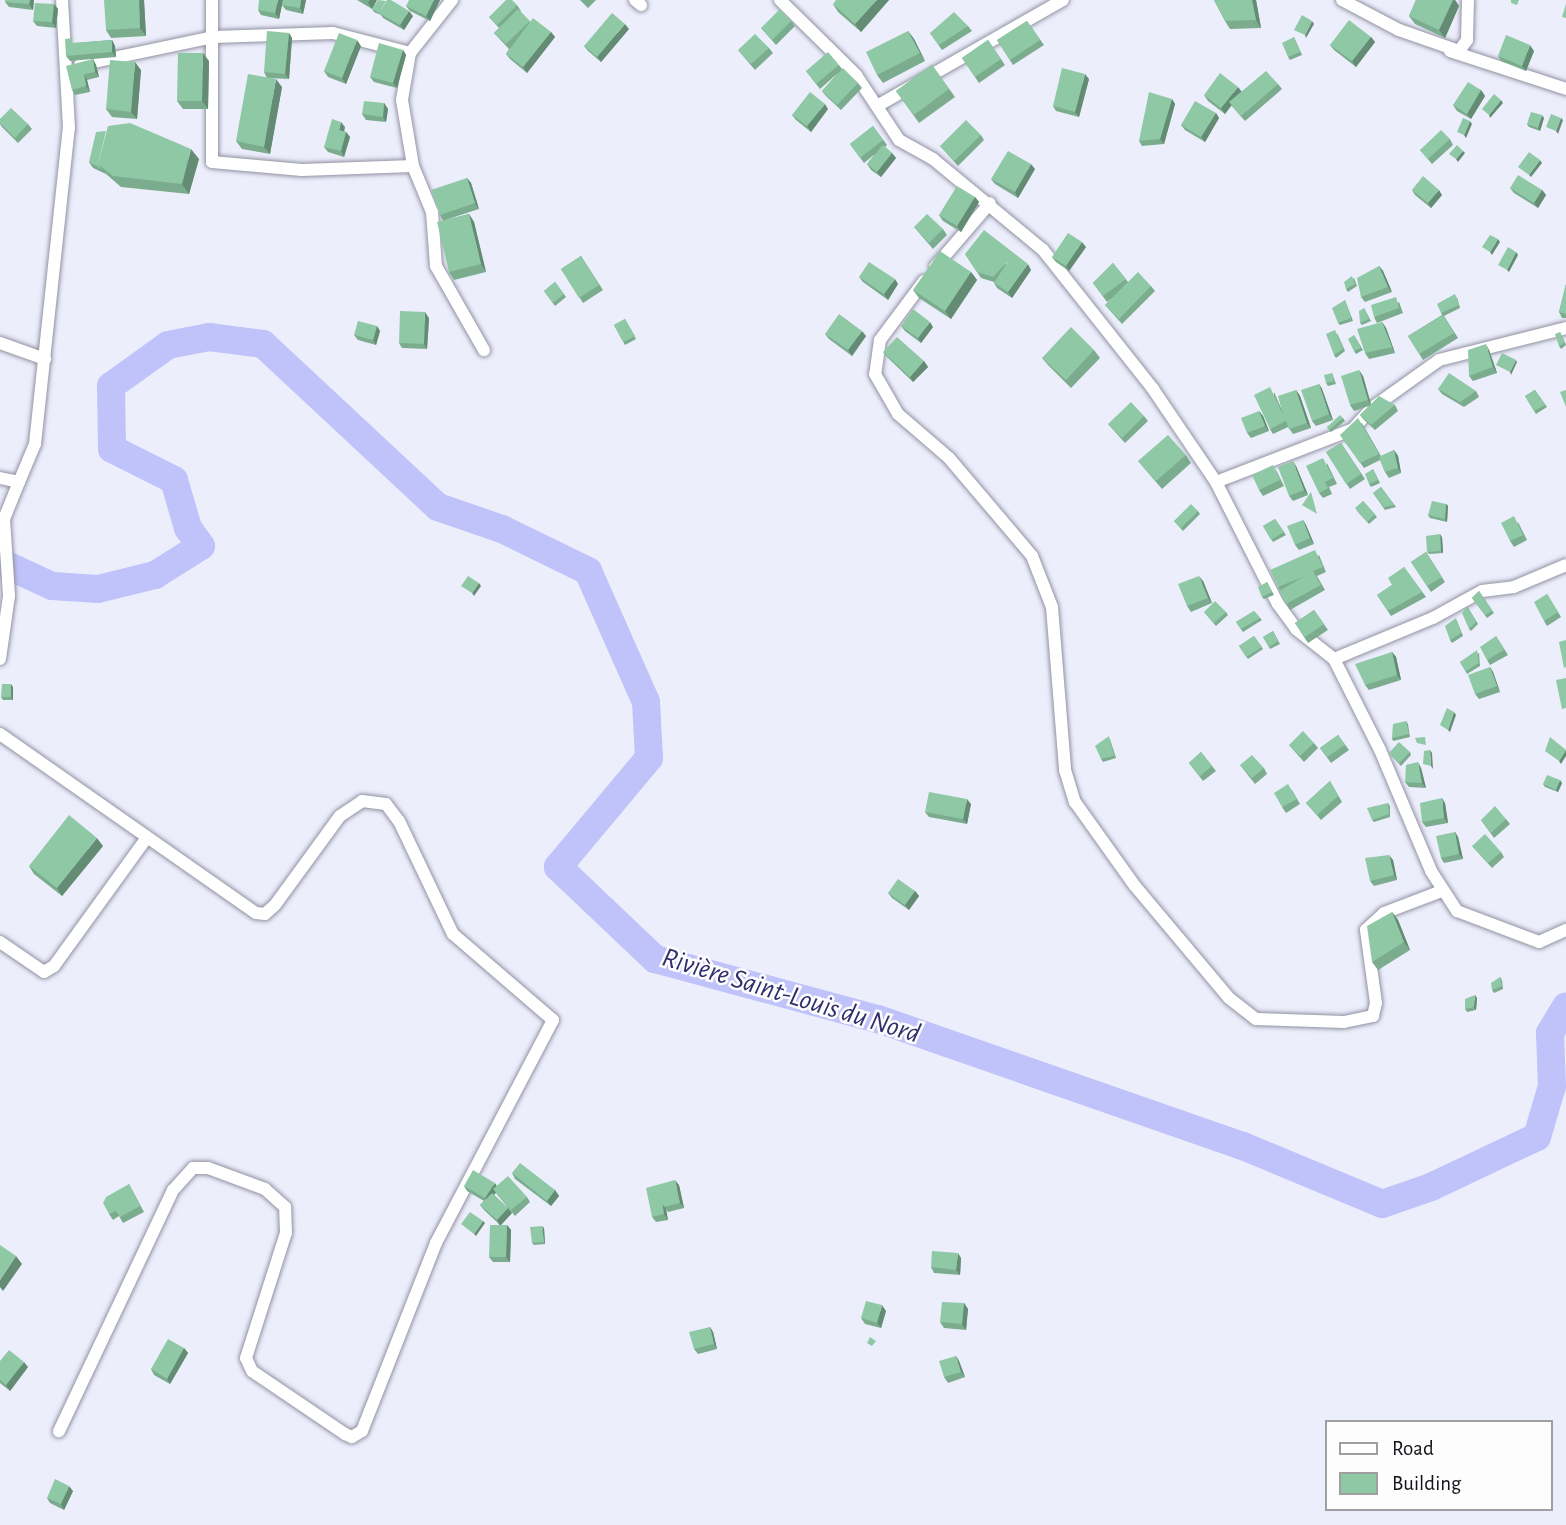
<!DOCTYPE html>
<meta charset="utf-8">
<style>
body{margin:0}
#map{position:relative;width:1566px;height:1525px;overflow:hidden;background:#edeefc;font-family:"Alegreya Sans",sans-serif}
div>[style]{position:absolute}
.river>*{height:28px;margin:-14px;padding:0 14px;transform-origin:14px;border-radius:14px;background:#c0c2fa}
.roads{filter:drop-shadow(0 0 2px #9192a2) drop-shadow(0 0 2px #9192a2)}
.minor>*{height:12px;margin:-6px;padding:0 6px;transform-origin:6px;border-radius:6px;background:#fff}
.wall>*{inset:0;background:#7bac8e}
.shaded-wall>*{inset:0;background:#648c74}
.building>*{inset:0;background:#8fc8a5}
span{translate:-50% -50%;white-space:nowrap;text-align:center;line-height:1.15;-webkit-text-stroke:5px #fdfdfd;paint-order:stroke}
.water-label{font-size:28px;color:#322d6d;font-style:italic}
.legend{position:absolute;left:1325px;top:1420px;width:228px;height:91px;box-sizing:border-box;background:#fdfdfd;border:2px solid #9f9fa1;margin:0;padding:9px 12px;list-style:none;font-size:21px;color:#121218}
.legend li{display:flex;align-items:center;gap:14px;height:35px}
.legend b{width:35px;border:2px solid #9f9fa1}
</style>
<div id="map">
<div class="river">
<div style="left:0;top:562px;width:57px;rotate:24.8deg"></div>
<div style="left:52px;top:586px;width:46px;rotate:3.7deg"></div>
<div style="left:98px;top:589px;width:59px;rotate:-13.8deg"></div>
<div style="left:155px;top:575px;width:54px;rotate:-32.2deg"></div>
<div style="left:201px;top:546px;width:22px;rotate:-126deg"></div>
<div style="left:188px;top:528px;width:50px;rotate:-106.3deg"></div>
<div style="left:174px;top:480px;width:69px;rotate:-153.4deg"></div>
<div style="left:112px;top:449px;width:63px;rotate:-90.9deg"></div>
<div style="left:111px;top:386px;width:70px;rotate:-35.7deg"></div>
<div style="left:168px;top:345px;width:42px;rotate:-11deg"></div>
<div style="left:209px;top:337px;width:54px;rotate:7.4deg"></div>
<div style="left:263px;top:344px;width:239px;rotate:43deg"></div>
<div style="left:438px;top:507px;width:68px;rotate:19deg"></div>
<div style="left:502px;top:529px;width:96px;rotate:26deg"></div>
<div style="left:588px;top:571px;width:143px;rotate:66.1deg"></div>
<div style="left:646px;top:702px;width:56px;rotate:86.9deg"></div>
<div style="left:649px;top:758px;width:142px;rotate:129.9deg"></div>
<div style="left:558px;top:867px;width:134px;rotate:43.5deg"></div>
<div style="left:655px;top:959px;width:231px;rotate:15.1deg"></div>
<div style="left:878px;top:1019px;width:386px;rotate:19.2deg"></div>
<div style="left:1243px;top:1146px;width:151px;rotate:22.6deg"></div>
<div style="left:1382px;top:1204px;width:52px;rotate:-19.1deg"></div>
<div style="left:1431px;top:1187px;width:117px;rotate:-25.3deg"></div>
<div style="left:1537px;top:1137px;width:53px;rotate:-73.6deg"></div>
<div style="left:1552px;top:1086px;width:53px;rotate:-92.2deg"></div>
<div style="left:1550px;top:1033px;width:31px;rotate:-59deg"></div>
</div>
<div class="roads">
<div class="minor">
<div style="left:212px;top:0;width:162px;rotate:90deg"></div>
<div style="left:212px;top:162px;width:90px;rotate:5.1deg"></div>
<div style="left:302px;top:170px;width:111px;rotate:-2.1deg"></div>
<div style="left:635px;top:0;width:8px;rotate:40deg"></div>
<div style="left:780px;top:0;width:107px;rotate:44.6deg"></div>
<div style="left:856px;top:75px;width:78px;rotate:56.5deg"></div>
<div style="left:899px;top:140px;width:39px;rotate:29deg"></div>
<div style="left:933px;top:159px;width:143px;rotate:39.6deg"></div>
<div style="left:1043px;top:250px;width:177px;rotate:51.6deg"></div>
<div style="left:1153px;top:389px;width:112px;rotate:55.9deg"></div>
<div style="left:1216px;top:482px;width:137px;rotate:63.1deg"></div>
<div style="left:1278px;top:604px;width:31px;rotate:54deg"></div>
<div style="left:1296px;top:629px;width:48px;rotate:38.3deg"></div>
<div style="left:1334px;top:659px;width:102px;rotate:63.2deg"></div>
<div style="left:1380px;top:750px;width:131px;rotate:67.1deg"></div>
<div style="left:1431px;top:871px;width:48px;rotate:57deg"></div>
<div style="left:1457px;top:911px;width:88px;rotate:20.7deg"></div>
<div style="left:1539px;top:942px;width:30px;rotate:-24deg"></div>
<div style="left:1342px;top:0;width:64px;rotate:27.8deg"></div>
<div style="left:1399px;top:30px;width:64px;rotate:19.3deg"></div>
<div style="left:1459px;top:51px;width:14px;rotate:-54deg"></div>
<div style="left:1467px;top:40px;width:40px;rotate:-88.6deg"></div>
<div style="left:1450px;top:51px;width:122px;rotate:18.1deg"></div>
<div style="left:410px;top:53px;width:48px;rotate:99.7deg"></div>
<div style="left:402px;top:100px;width:67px;rotate:80.5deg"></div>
<div style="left:413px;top:166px;width:50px;rotate:67.6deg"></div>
<div style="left:432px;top:212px;width:54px;rotate:85.8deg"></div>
<div style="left:436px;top:266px;width:97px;rotate:60.3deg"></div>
<div style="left:80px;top:65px;width:137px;rotate:-11.8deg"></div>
<div style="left:214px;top:37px;width:119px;rotate:-1.9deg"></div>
<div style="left:333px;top:33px;width:80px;rotate:14.6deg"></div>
<div style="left:410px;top:53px;width:68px;rotate:-51.6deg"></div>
<div style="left:877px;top:106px;width:214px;rotate:-29.7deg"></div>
<div style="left:935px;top:267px;width:84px;rotate:-49.3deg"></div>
<div style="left:924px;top:281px;width:74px;rotate:126.7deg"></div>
<div style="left:880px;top:340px;width:34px;rotate:98deg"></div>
<div style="left:875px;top:374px;width:46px;rotate:60.1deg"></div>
<div style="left:898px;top:414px;width:67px;rotate:40.8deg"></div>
<div style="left:949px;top:458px;width:128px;rotate:49.7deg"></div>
<div style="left:1032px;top:556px;width:55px;rotate:68.6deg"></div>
<div style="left:1052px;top:607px;width:164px;rotate:85.4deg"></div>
<div style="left:1065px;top:770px;width:34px;rotate:73deg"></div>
<div style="left:1075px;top:802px;width:103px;rotate:54.5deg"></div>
<div style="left:1135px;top:886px;width:146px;rotate:50deg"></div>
<div style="left:1229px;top:998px;width:34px;rotate:38deg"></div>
<div style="left:1256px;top:1019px;width:88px;rotate:2deg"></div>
<div style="left:1344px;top:1022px;width:30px;rotate:-12deg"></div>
<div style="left:1373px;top:1016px;width:13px;rotate:-77deg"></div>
<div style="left:1376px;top:1003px;width:74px;rotate:-97.8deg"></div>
<div style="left:1366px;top:930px;width:25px;rotate:-43deg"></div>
<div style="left:1384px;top:913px;width:62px;rotate:-20.8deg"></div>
<div style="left:0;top:343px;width:48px;rotate:19.6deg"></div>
<div style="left:0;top:478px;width:19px;rotate:12deg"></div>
<div style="left:19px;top:482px;width:41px;rotate:-67.2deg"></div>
<div style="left:35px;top:444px;width:318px;rotate:-83.9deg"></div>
<div style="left:69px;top:128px;width:128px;rotate:-93.1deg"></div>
<div style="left:1216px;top:482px;width:147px;rotate:-21.1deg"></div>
<div style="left:1353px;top:429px;width:28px;rotate:-48deg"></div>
<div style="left:1372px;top:408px;width:82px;rotate:-35.6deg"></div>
<div style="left:1439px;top:360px;width:131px;rotate:-14.1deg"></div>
<div style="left:0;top:659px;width:64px;rotate:-81.9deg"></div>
<div style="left:9px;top:596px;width:77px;rotate:-93.7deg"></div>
<div style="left:4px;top:519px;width:40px;rotate:-68deg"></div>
<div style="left:1334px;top:659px;width:107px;rotate:-22.5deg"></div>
<div style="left:1433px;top:618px;width:56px;rotate:-28.9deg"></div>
<div style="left:1482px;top:591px;width:32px;rotate:-7deg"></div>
<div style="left:1514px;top:587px;width:56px;rotate:-22.9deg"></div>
<div style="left:0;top:734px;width:312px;rotate:35deg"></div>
<div style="left:256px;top:913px;width:9px;rotate:6deg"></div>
<div style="left:265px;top:914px;width:13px;rotate:-42deg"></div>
<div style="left:275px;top:905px;width:110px;rotate:-53.9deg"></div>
<div style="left:340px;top:816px;width:27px;rotate:-34deg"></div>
<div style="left:362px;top:801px;width:24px;rotate:7deg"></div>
<div style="left:386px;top:804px;width:21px;rotate:53deg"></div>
<div style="left:399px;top:821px;width:125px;rotate:64.5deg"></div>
<div style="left:453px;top:934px;width:132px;rotate:40.7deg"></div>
<div style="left:553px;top:1020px;width:252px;rotate:117.7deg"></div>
<div style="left:436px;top:1243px;width:202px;rotate:111.5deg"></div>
<div style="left:362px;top:1431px;width:12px;rotate:149deg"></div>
<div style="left:352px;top:1437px;width:8px;rotate:-157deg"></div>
<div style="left:345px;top:1434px;width:112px;rotate:-145.9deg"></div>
<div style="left:252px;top:1371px;width:14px;rotate:-115deg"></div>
<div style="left:246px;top:1358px;width:131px;rotate:-72.3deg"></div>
<div style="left:286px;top:1233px;width:26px;rotate:-92deg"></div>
<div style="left:285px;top:1207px;width:27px;rotate:-138deg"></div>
<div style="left:265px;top:1189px;width:61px;rotate:-159.8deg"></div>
<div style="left:208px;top:1168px;width:15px;rotate:180deg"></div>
<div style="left:193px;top:1168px;width:30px;rotate:132deg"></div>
<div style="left:173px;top:1190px;width:267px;rotate:115.3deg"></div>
<div style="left:0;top:942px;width:53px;rotate:34.3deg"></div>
<div style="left:44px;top:972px;width:12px;rotate:-31deg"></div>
<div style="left:54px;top:966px;width:157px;rotate:-54.1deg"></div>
</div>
</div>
<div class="wall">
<div style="clip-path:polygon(34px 0,33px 10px,9px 7px,5px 2px)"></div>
<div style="clip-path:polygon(144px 0,146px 36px,111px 38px,106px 30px)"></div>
<div style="clip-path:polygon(283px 0,306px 0,303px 14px,286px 10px,282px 5px)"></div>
<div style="clip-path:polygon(283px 0,279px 19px,261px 15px,258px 10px)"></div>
<div style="clip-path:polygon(357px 0,377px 0,372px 9px)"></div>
<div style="clip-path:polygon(440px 0,430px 21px,410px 11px,406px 6px)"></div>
<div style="clip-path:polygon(580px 0,596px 0,588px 8px)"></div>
<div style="clip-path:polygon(889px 0,861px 32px,838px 12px,833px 4px)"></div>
<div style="clip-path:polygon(1214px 0,1256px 0,1261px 28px,1230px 29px,1225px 21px)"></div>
<div style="clip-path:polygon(1416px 0,1455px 0,1459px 6px,1445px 38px,1415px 24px,1409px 16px)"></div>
<div style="clip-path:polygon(54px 4px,58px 9px,56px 28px,37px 26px,33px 21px)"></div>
<div style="clip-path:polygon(517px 5px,521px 11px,520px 11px,530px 22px,551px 32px,555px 37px,527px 73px,510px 59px,506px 54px,509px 49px,494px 33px,499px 28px,489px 17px)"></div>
<div style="clip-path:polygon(372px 9px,413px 16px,404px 30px,383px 18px,381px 15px,374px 12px)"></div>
<div style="clip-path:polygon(791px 21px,795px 26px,776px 45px,761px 28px)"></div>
<div style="clip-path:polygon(1027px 21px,1044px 45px,1013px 65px,997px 40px)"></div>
<div style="clip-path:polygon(968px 26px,972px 31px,942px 50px,930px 33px)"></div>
<div style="clip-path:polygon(629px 29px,601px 62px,588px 51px,584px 46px)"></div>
<div style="clip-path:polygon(908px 31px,914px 39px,925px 61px,883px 83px,877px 75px)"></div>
<div style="clip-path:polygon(289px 33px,292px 38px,289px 79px,267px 78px,264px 72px)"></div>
<div style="clip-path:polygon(1294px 37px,1302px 55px,1290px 60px,1288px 57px)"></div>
<div style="clip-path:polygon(1371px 37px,1375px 42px,1356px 67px,1334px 50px,1330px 45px)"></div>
<div style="clip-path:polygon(112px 40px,115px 46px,116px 57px,93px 59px,96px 65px,99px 77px,87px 80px,90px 92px,75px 95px,72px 90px,92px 59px,70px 61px,66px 56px,75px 43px)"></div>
<div style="clip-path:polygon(988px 40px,1005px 65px,979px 83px,962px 58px)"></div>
<div style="clip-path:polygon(361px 46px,346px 84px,328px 77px,324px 71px)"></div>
<div style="clip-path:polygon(769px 48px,773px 53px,755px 70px,738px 50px)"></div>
<div style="clip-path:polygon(403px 50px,406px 55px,397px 88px,374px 82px,370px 77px)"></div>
<div style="clip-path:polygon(1534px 51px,1526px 71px,1501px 61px,1498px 56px)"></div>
<div style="clip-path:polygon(209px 61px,208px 109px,183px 109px,177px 101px)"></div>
<div style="clip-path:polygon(839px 65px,842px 69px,858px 83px,862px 88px,841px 110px,826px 96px,822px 91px,838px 73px,820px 89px,806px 71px)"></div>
<div style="clip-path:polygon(932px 65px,955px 97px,919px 123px,896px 91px)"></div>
<div style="clip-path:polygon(141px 70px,137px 119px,112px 117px,106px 109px)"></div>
<div style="clip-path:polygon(1089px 79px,1079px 117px,1056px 111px,1053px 106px)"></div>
<div style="clip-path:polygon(1278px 84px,1282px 89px,1245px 121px,1231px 105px,1225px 114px,1208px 101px,1204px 95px,1242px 92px)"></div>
<div style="clip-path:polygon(282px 87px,270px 154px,242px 149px,236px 141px)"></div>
<div style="clip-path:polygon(1481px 90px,1485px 96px,1471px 119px,1457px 111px,1453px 105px)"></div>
<div style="clip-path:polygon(1172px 99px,1175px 104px,1164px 144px,1142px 146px,1139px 141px)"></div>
<div style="clip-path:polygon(384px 103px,388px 109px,386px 122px,366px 120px,362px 114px)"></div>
<div style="clip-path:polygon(828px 109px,811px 132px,796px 120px,792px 115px)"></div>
<div style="clip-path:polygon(1216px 113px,1219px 118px,1205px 142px,1185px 130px,1181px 125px)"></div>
<div style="clip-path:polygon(1544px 118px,1540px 131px,1529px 127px,1527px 124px)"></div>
<div style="clip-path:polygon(0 119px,28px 124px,32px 129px,18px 143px,2px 127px,0 124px)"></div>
<div style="clip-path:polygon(873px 126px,887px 145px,885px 147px,892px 153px,896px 158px,881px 177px,871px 170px,867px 164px,875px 154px,864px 163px,850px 144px)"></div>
<div style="clip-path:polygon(345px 127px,344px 131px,346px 132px,350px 137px,344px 157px,328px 152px,324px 147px)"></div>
<div style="clip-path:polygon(981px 135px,984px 140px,958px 166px,940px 146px)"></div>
<div style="clip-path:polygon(1450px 139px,1453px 145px,1432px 164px,1420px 150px)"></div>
<div style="clip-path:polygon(199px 159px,189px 194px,121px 187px,106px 174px,93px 168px,89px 162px)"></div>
<div style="clip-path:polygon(1035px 169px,1018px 198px,995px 184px,991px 179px)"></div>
<div style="clip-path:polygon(467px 178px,471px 183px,479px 209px,445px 220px,469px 214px,474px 222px,486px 272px,454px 280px,449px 272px,443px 221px,440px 215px)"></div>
<div style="clip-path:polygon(1510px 188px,1542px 190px,1546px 195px,1538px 208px,1514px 193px)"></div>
<div style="clip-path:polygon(1412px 190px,1442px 195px,1431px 208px,1415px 195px)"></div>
<div style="clip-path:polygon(975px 197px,979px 202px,961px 232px,943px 221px,939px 215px)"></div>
<div style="clip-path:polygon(914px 227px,943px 229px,947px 235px,933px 249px)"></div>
<div style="clip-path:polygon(1086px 247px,1069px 271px,1056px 262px,1052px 257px)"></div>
<div style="clip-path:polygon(965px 254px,1031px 270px,1012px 298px,997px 288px,994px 283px,994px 282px,981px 278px)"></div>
<div style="clip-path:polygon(581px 256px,603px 290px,583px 303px,561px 269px)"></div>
<div style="clip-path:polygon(1113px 263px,1128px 282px,1151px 286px,1155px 291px,1122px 324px,1105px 305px,1112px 298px,1107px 302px,1093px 283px)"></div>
<div style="clip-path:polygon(1379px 266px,1383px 271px,1392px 292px,1365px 302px,1361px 297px)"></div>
<div style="clip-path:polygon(971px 272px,977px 280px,951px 319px,919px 298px,913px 290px)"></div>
<div style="clip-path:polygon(859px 277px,898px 284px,888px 300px,863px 282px)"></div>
<div style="clip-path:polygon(1354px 278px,1357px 286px,1348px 292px,1346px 289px)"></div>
<div style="clip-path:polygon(555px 282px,566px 297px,555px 306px,544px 291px)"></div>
<div style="clip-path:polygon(1566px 284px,1566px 318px,1562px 318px,1559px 312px)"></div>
<div style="clip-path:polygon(1457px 297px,1460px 308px,1444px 316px,1458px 338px,1423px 360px,1408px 336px,1442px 315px,1441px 313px)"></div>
<div style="clip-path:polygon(1345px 300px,1353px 321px,1340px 325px,1338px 323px)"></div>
<div style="clip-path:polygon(1399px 302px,1403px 313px,1377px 323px,1374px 317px)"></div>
<div style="clip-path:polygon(1364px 308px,1371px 321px,1362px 325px,1360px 323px)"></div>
<div style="clip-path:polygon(429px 318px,427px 349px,402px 348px,399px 343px)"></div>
<div style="clip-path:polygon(625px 319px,636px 339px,625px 345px,614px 325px)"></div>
<div style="clip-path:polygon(1382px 322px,1386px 328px,1395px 353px,1369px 359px,1365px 353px)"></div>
<div style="clip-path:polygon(377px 326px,380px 331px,376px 345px,358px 340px,354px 335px)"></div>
<div style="clip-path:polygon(901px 326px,933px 327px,921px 343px,905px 331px)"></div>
<div style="clip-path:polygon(1560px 332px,1566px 345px,1561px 349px,1559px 346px)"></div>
<div style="clip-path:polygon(1337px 333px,1345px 351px,1336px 358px,1334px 355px)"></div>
<div style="clip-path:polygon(825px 334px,866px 336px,852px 356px,829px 339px)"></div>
<div style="clip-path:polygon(1354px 335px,1363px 350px,1356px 354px,1354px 351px)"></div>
<div style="clip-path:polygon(1094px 350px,1100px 358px,1071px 388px,1048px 365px,1042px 358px)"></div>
<div style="clip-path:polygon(1489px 350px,1497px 373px,1473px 381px,1469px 376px)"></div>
<div style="clip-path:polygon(883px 352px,924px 361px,928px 367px,913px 382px,887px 357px)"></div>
<div style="clip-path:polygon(1332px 373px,1336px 384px,1328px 386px,1326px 383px)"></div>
<div style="clip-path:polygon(1363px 376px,1371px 404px,1395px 405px,1398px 411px,1375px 430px,1364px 420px,1360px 415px,1369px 406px,1354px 411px,1350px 405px)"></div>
<div style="clip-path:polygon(1319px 384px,1322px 389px,1333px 420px,1316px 426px,1312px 421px)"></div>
<div style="clip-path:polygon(1438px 389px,1476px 391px,1479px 397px,1464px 407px,1442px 394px)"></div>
<div style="clip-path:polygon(1296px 390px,1300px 396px,1311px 428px,1293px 434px,1288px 427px,1273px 434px,1270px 429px,1274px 392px,1281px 408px)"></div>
<div style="clip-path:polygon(1535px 390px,1547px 407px,1536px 414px,1525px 396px)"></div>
<div style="clip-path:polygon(1259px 411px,1263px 416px,1269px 431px,1251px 438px,1247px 433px)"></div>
<div style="clip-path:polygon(1144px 416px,1148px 421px,1125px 443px,1108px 424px)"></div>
<div style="clip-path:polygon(1343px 418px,1345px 421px,1331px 432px,1327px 427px)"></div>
<div style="clip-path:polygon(1362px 423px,1381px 456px,1394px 450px,1398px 456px,1401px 473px,1389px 478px,1385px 472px,1380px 460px,1364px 468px,1340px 435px)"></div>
<div style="clip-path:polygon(1341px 443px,1365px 479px,1350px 489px,1326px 452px)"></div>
<div style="clip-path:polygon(1186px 455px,1191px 463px,1162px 489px,1138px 461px)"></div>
<div style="clip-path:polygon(1327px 463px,1337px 484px,1329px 487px,1332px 494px,1323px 498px,1319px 493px)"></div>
<div style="clip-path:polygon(1296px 466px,1308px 495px,1293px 501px,1289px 496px)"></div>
<div style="clip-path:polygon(1373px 469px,1380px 483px,1371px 487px,1369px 484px)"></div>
<div style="clip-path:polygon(1276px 470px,1284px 486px,1263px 496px,1259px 490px)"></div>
<div style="clip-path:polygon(1381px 487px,1396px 507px,1385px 510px,1373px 493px)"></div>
<div style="clip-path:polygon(1363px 501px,1377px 517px,1369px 524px,1357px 511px)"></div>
<div style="clip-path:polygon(1446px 504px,1448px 506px,1447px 522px,1430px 518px,1428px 515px)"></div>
<div style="clip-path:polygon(1198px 511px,1200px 514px,1183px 531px,1174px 521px)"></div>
<div style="clip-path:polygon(1275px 519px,1286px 535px,1273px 542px,1263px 526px)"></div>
<div style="clip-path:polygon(1303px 520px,1306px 525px,1314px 544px,1299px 550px,1295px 545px)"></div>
<div style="clip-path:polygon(1518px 522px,1527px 540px,1514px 547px,1510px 541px)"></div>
<div style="clip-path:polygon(1442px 537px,1443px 553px,1429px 554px,1427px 552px)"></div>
<div style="clip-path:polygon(1426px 552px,1445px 582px,1431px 592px,1411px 562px)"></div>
<div style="clip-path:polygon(1319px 555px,1326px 572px,1317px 576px,1325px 590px,1290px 610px,1278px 587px)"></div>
<div style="clip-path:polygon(1404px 567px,1426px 597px,1391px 616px,1377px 595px,1392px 585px)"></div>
<div style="clip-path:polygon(1203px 581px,1212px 603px,1191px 612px,1187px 606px)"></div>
<div style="clip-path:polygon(1267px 582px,1274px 595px,1264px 599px,1262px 597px)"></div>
<div style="clip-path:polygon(1479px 591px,1494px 613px,1487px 618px,1472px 598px)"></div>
<div style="clip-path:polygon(1547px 594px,1561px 617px,1547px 626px,1544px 621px)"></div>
<div style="clip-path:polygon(1467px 606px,1478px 624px,1471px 631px,1469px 629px)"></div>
<div style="clip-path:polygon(1314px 610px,1328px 630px,1308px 643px,1295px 623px)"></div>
<div style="clip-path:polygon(1254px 611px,1262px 620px,1243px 632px,1236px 622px)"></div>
<div style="clip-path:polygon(1204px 612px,1226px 612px,1228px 615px,1216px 626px)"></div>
<div style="clip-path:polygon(1457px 621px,1463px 636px,1452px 643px,1450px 640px)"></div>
<div style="clip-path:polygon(1273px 631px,1280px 644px,1270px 649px,1263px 637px)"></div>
<div style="clip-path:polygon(1254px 636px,1263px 649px,1248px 659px,1239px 646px)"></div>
<div style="clip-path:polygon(1496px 636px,1508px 655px,1490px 665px,1487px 660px)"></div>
<div style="clip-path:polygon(1392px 652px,1396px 657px,1401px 680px,1369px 690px,1365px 685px)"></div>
<div style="clip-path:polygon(1479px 653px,1480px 666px,1467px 674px,1460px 662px)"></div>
<div style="clip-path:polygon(1490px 667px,1493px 672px,1500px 692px,1479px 699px,1475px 694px)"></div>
<div style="clip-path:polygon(13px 687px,13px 700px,3px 700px,1px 697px)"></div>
<div style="clip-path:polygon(1406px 721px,1408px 724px,1410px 737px,1393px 741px,1392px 738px)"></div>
<div style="clip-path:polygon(1338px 735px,1349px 750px,1331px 763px,1320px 748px)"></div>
<div style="clip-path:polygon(1110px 739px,1116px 758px,1103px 762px,1101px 759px)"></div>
<div style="clip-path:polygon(1314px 743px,1318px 748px,1304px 762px,1289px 745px)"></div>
<div style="clip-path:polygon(1201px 752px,1216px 771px,1203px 781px,1189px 763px)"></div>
<div style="clip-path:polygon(1410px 752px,1411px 755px,1401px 766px,1389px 753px)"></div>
<div style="clip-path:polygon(1240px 765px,1264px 768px,1267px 774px,1255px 784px)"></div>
<div style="clip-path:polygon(1421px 768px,1426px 788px,1409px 787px,1405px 782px)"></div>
<div style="clip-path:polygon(1330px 781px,1342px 802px,1321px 820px,1306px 803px)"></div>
<div style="clip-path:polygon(1562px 783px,1558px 792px,1545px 787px,1543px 784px)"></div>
<div style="clip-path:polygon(1292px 790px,1300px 804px,1286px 813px,1282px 807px)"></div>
<div style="clip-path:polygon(1388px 803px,1390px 806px,1390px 817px,1374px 822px,1372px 820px)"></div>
<div style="clip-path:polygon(1445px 803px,1448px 823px,1426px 827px,1422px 822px)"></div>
<div style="clip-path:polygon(971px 804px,967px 824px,929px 817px,925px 812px)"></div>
<div style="clip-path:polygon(1506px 819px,1510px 824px,1494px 838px,1481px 820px)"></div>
<div style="clip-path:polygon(1455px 832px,1458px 837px,1463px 859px,1444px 863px,1441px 858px)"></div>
<div style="clip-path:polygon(103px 846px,62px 896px,34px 874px,29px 866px)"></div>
<div style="clip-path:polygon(1472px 846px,1501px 852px,1504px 857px,1492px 868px)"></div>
<div style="clip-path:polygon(1393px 860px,1397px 880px,1374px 886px,1370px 881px)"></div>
<div style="clip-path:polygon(915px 891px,919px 896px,909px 910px,892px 898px,888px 893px)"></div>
<div style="clip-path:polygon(1392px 912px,1398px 920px,1410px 950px,1378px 970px,1372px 962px)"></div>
<div style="clip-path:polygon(1500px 977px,1502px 980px,1503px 989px,1494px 993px,1492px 990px)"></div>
<div style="clip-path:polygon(1477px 998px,1476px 1010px,1467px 1012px,1465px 1009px)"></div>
<div style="clip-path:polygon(512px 1173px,555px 1190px,559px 1196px,551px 1206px,515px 1179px)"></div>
<div style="clip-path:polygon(129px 1184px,144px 1212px,123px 1223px,119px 1216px,113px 1220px,109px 1214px)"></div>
<div style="clip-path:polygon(679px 1185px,684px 1208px,668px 1212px,666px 1209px,668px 1220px,656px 1222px,652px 1217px)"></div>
<div style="clip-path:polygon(464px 1186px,497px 1186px,527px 1197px,530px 1202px,515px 1216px,496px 1193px,494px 1195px,508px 1208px,512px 1213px,501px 1225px,507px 1225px,511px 1230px,510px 1262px,493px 1262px,489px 1257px,500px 1225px,484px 1210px,480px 1205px,484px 1201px,467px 1191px)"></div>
<div style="clip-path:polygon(544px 1228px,545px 1244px,534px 1245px,532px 1243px)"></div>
<div style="clip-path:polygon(961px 1258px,960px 1275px,934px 1273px,931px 1267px)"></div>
<div style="clip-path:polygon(964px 1303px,968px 1309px,966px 1330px,944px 1328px,940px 1322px)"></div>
<div style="clip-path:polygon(886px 1311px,881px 1328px,865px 1324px,861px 1318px)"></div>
<div style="clip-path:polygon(710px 1327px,713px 1332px,717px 1349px,698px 1354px,694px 1349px)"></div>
<div style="clip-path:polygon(184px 1348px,188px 1353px,170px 1384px,154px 1375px,151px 1369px)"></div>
<div style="clip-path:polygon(956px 1356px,959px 1361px,965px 1377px,948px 1383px,944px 1377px)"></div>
<div style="clip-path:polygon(0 1361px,28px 1367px,10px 1391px,0 1383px)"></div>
<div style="clip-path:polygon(73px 1491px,64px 1510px,50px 1503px,47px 1498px)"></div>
</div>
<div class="shaded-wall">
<div style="clip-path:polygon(30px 0,34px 0,33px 10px,29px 4px)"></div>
<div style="clip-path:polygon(139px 0,144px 0,146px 36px,140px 28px)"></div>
<div style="clip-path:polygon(278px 0,283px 0,279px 19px,275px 13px)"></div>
<div style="clip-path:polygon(301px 0,306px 0,303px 14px,300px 8px)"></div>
<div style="clip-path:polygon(370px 0,377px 0,372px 9px,368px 3px)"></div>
<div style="clip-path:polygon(434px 0,440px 0,430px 21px,426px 16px)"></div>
<div style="clip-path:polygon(877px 0,889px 0,861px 32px,855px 24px)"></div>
<div style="clip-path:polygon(1252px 0,1256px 0,1261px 28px,1256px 20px)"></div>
<div style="clip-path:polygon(1453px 0,1455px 0,1459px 6px,1445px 38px,1439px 30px)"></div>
<div style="clip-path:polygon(54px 4px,58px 9px,56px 28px,52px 22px)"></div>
<div style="clip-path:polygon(409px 11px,413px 16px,404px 30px,400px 25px)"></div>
<div style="clip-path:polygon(1312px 21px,1314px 24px,1306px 38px,1305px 35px)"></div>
<div style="clip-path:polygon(625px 24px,629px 29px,601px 62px,597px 57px)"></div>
<div style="clip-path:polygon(908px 31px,914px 39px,925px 61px,920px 53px)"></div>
<div style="clip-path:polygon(551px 32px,555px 37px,527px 73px,523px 67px)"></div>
<div style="clip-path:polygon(289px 33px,292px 38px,289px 79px,285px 74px)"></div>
<div style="clip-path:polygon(1371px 37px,1375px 42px,1356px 67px,1352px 61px)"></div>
<div style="clip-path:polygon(112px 40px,115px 46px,116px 57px,112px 52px)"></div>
<div style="clip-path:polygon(357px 40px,361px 46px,346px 84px,342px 78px)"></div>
<div style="clip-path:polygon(1530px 45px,1534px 51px,1526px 71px,1522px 66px)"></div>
<div style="clip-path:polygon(403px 50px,406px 55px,397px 88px,393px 83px)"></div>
<div style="clip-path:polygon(203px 53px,209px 61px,208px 109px,202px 101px)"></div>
<div style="clip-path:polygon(93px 59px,96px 65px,99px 77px,95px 72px)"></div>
<div style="clip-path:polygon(135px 62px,141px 70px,137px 119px,131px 112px)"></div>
<div style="clip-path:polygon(84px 74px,87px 80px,90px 92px,86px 86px)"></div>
<div style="clip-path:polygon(1085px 74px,1089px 79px,1079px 117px,1075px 112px)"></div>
<div style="clip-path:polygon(276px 79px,282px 87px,270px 154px,264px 147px)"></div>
<div style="clip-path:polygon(1238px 87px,1242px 92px,1225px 114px,1221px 108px)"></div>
<div style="clip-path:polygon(1481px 90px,1485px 96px,1471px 119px,1467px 114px)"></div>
<div style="clip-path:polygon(1172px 99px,1175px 104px,1164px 144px,1160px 139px)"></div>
<div style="clip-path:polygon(1501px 100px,1503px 103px,1490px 118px,1489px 115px)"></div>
<div style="clip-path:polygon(384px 103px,388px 109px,386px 122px,383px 117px)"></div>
<div style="clip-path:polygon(825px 104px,828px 109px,811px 132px,807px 126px)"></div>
<div style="clip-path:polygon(1216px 113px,1219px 118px,1205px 142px,1201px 137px)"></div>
<div style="clip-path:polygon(1542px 115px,1544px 118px,1540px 131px,1538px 128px)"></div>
<div style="clip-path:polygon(1561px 118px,1563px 120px,1558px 134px,1556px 131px)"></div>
<div style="clip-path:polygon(1470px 121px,1472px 124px,1466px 138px,1464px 135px)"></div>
<div style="clip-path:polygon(341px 122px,345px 127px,343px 135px,339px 130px)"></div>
<div style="clip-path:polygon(346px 132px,350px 137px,344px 157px,341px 151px)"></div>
<div style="clip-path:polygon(191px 149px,199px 159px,189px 194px,182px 184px)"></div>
<div style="clip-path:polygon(1463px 151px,1465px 153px,1458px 162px,1456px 159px)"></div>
<div style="clip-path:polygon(892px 153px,896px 158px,881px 177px,877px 172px)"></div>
<div style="clip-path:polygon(1540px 160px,1542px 163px,1531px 177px,1529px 175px)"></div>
<div style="clip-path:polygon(1031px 164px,1035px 169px,1018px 198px,1015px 192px)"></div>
<div style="clip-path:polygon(467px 178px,471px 183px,479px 209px,475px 203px)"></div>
<div style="clip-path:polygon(1439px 190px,1442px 195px,1431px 208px,1428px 203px)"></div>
<div style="clip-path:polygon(1542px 190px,1546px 195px,1538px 208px,1534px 203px)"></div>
<div style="clip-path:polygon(975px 197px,979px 202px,961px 232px,957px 226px)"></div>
<div style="clip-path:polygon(469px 214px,474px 222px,486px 272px,481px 264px)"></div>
<div style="clip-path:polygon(1498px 239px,1500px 242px,1492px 255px,1490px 252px)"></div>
<div style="clip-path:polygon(1082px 242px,1086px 247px,1069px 271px,1066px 266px)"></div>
<div style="clip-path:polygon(1516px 252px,1518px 255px,1509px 272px,1507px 270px)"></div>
<div style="clip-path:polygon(1028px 264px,1031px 270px,1012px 298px,1008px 292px)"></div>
<div style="clip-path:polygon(1379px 266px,1383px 271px,1392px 292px,1388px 287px)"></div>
<div style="clip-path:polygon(971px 272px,977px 280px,951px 319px,945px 311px)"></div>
<div style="clip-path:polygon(895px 279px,898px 284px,888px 300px,884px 294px)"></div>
<div style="clip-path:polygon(425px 312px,429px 318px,427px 349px,424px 344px)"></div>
<div style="clip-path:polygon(930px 322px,933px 327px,921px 343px,918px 338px)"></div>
<div style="clip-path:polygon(1382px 322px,1386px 328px,1395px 353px,1392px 347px)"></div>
<div style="clip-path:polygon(377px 326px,380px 331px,376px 345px,373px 340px)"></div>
<div style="clip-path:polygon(862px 331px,866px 336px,852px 356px,848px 350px)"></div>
<div style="clip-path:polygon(1486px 344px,1489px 350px,1497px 373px,1493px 367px)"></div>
<div style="clip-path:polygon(1516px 360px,1517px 362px,1511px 375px,1510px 372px)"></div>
<div style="clip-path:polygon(924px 361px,928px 367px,913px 382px,910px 377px)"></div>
<div style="clip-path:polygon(1359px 370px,1363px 376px,1371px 405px,1368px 400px)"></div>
<div style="clip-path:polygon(1319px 384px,1322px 389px,1333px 420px,1329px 414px)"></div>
<div style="clip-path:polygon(1296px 390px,1300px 396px,1311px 428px,1307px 423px)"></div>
<div style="clip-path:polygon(1259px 411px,1263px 416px,1269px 431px,1265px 426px)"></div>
<div style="clip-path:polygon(1394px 450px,1398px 456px,1401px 473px,1398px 468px)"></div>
<div style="clip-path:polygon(1293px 461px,1296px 466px,1308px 495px,1304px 490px)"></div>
<div style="clip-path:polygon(1446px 504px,1448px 506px,1447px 522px,1445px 519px)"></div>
<div style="clip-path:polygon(1303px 520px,1306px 525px,1314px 544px,1310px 538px)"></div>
<div style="clip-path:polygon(1440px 534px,1442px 537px,1443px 553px,1441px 551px)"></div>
<div style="clip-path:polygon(1199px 576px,1203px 581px,1212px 603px,1208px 598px)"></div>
<div style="clip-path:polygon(479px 583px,481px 586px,474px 596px,472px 593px)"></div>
<div style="clip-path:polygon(1392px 652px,1396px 657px,1401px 680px,1397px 675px)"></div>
<div style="clip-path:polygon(1490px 667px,1493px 672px,1500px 692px,1497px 686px)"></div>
<div style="clip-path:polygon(11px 684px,13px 687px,13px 700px,11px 697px)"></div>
<div style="clip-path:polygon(1454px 712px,1456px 715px,1450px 732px,1448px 730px)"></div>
<div style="clip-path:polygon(1430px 750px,1432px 753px,1433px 769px,1431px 766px)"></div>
<div style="clip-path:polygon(1566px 750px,1566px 756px,1561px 764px,1559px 761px)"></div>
<div style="clip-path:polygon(1418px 762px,1421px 768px,1426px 788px,1422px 783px)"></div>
<div style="clip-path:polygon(1560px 780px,1562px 783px,1558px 792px,1556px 790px)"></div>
<div style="clip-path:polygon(1442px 798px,1445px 803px,1448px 823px,1444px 818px)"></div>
<div style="clip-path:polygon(967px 799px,971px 804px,967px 824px,963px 819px)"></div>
<div style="clip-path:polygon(1455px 832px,1458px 837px,1463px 859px,1459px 854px)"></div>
<div style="clip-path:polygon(97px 838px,103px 846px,62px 896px,57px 888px)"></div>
<div style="clip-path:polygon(1389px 855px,1393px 860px,1397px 880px,1394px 875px)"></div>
<div style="clip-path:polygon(915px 891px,919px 896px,909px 910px,905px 905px)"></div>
<div style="clip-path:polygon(1392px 912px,1398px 920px,1410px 950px,1404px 942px)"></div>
<div style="clip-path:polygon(1475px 995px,1477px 998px,1476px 1010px,1474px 1007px)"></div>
<div style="clip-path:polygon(675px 1180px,679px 1185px,684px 1208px,680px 1203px)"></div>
<div style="clip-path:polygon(495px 1183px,498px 1188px,489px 1204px,485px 1198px)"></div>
<div style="clip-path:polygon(555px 1190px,559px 1196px,551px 1206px,547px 1201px)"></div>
<div style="clip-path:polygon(662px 1202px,666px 1209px,668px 1220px,664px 1214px)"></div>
<div style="clip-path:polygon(508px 1208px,512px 1213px,500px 1226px,497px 1220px)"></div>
<div style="clip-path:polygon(483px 1221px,485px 1223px,476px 1236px,474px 1234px)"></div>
<div style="clip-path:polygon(507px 1225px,511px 1230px,510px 1262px,506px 1257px)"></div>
<div style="clip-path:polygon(542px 1226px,544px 1228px,545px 1244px,544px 1242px)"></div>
<div style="clip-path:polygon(958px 1253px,961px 1258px,960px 1275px,956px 1270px)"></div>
<div style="clip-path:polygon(16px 1256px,22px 1264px,3px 1291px,0 1287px,0 1280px)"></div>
<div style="clip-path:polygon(964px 1303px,968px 1309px,966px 1330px,962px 1324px)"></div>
<div style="clip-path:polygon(882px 1305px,886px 1311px,881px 1328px,877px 1323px)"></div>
<div style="clip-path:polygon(710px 1327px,713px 1332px,717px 1349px,714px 1344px)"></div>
<div style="clip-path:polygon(184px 1348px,188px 1353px,170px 1384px,167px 1379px)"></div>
<div style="clip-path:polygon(956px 1356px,959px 1361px,965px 1377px,961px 1372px)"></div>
<div style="clip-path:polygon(24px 1362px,28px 1367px,10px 1391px,6px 1385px)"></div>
<div style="clip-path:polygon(69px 1486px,73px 1491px,64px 1510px,61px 1504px)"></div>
</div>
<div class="building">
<div style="clip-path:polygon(5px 0,30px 0,29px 4px,5px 2px)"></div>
<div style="clip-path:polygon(104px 0,139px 0,140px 28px,106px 30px)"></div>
<div style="clip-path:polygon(259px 0,278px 0,275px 13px,258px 10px)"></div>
<div style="clip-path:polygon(283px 0,301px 0,300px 8px,282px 5px)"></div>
<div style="clip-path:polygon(378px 0,386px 1px,379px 13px,372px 9px)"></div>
<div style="clip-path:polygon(387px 0,391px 0,409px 11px,400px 25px,379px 13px)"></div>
<div style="clip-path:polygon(409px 0,434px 0,426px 16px,406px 6px)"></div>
<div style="clip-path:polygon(506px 0,512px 0,517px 5px,497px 25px,489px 17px)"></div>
<div style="clip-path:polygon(836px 0,877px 0,855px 24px,833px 4px)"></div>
<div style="clip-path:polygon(1214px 0,1252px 0,1256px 20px,1225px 21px)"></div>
<div style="clip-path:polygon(1416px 0,1453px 0,1439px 30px,1409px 16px)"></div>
<div style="clip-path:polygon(1511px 0,1519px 0,1517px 5px,1511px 3px)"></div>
<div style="clip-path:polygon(35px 3px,54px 4px,52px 22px,33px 21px)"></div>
<div style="clip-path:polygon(1566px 4px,1566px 18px,1562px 17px)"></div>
<div style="clip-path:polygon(518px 9px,530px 21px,506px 44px,494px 33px)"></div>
<div style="clip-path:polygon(780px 9px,791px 21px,772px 40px,761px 28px)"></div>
<div style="clip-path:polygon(954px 12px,968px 26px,939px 45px,930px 33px)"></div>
<div style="clip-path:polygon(612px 13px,625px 24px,597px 57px,584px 46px)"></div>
<div style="clip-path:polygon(1302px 15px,1312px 21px,1305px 35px,1294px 30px)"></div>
<div style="clip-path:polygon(533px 18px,551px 32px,523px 67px,506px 54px)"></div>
<div style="clip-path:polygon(1349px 20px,1371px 37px,1352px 61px,1330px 45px)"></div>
<div style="clip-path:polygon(1027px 21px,1040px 40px,1010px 60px,997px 40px)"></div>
<div style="clip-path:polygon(267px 31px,289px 33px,285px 74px,264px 72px)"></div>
<div style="clip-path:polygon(908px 31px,920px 53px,877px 75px,866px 52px)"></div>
<div style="clip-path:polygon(339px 33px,357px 40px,342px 78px,324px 71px)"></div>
<div style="clip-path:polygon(755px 34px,769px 48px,751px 64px,738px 50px)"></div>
<div style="clip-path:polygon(1506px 35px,1530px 45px,1522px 66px,1498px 56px)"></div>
<div style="clip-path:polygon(1294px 37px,1300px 52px,1288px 57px,1282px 43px)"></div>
<div style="clip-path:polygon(72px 38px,72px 43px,112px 40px,112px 52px,66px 56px,65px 39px)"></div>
<div style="clip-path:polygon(988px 40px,1001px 59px,975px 77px,962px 58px)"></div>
<div style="clip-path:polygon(379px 43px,403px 50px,393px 83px,370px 77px)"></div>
<div style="clip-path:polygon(828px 52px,839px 65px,816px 84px,806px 71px)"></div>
<div style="clip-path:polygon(178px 53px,203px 53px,202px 101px,177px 101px)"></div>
<div style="clip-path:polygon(93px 59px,95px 72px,84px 74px,86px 86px,72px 90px,66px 66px)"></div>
<div style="clip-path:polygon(110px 60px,135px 62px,131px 112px,106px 109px)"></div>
<div style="clip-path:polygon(932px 65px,949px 89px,914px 115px,896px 91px)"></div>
<div style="clip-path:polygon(843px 68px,858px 83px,837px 105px,822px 91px)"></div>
<div style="clip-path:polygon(1062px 68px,1085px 74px,1075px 112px,1053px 106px)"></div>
<div style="clip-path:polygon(1266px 71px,1278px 84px,1241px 116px,1229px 102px)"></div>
<div style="clip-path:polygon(1220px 73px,1238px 87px,1221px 108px,1204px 95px)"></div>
<div style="clip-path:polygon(248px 74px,276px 79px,264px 147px,236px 141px)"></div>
<div style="clip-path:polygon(1468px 82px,1481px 90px,1467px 114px,1453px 105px)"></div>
<div style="clip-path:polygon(810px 92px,825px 104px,807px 126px,792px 115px)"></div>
<div style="clip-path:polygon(1149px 92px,1172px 99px,1160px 139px,1139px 141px)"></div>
<div style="clip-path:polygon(1494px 94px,1501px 100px,1489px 115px,1482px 109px)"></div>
<div style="clip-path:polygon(364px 101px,384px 103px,383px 117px,362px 114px)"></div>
<div style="clip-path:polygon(1195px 101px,1216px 113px,1201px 137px,1181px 125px)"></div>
<div style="clip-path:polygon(11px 108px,28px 124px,15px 138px,0 123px,0 119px)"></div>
<div style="clip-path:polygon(1531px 112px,1542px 115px,1538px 128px,1527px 124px)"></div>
<div style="clip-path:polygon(1551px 114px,1561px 118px,1556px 131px,1546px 127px)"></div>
<div style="clip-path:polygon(1463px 118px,1470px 121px,1464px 135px,1457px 132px)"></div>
<div style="clip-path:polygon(332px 119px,341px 122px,339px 130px,346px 132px,341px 151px,324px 147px)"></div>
<div style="clip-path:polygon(966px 120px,981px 135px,954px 161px,940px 146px)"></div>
<div style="clip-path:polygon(130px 123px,191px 149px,182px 184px,113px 176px,98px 164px,108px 126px)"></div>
<div style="clip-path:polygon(873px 126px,883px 140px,860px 158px,850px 144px)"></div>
<div style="clip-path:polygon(1441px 130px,1450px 139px,1428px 159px,1420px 150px)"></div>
<div style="clip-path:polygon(106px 131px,98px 164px,102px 169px,89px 162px,96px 132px)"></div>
<div style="clip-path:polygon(883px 145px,892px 153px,877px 172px,867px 164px)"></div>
<div style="clip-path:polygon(1457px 145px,1463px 151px,1456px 159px,1449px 154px)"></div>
<div style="clip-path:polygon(1008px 151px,1031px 164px,1015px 192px,991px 179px)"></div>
<div style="clip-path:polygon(1529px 152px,1540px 160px,1529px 175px,1518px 167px)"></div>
<div style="clip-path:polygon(1518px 175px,1542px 190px,1534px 203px,1510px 188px)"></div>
<div style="clip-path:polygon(1423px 176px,1439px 190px,1428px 203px,1412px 190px)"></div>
<div style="clip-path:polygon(467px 178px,475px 203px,440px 215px,431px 190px)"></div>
<div style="clip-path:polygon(957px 186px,975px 197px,957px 226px,939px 215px)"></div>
<div style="clip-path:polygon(469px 214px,481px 264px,449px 272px,437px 222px)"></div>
<div style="clip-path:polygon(927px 214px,943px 229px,929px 243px,914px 227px)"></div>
<div style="clip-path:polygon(984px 230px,1028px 264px,1008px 292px,994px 283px,1008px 261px,993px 277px,977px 272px,965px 254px)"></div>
<div style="clip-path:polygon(1068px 233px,1082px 242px,1066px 266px,1052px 257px)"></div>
<div style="clip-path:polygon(1490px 235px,1498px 239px,1490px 252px,1482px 247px)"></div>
<div style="clip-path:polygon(1508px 247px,1516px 252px,1507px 270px,1498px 265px)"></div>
<div style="clip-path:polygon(940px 251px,971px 272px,945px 311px,913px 290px)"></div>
<div style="clip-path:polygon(581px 256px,599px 285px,579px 298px,561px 269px)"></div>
<div style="clip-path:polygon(869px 262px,895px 279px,884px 294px,859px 277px)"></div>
<div style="clip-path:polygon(1113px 263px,1126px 279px,1103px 296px,1093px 283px)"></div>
<div style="clip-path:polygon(1379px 266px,1388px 287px,1361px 297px,1357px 278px)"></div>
<div style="clip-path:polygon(1138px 272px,1151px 286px,1119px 319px,1105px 305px)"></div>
<div style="clip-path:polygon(1352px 276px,1355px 284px,1346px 289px,1344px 282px)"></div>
<div style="clip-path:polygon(555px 282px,564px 294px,553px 303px,544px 291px)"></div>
<div style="clip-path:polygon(1566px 284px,1566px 314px,1559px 312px)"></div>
<div style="clip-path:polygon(1455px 294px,1459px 305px,1441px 313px,1437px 304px)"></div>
<div style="clip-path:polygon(1396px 297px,1399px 308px,1374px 317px,1371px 305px)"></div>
<div style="clip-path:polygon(1345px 300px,1351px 318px,1338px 323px,1332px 308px)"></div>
<div style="clip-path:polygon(1364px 308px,1369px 319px,1360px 323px,1359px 311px)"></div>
<div style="clip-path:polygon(913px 309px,930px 322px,918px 338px,901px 326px)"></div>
<div style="clip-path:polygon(400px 311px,425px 312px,424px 344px,399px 343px)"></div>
<div style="clip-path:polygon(839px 314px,862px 331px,848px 350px,825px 334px)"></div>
<div style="clip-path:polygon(1443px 315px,1454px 333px,1419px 354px,1408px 336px)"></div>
<div style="clip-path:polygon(625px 319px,635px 336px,623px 342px,614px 325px)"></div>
<div style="clip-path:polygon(358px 321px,377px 326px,373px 340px,354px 335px)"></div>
<div style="clip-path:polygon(1382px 322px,1392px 347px,1365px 353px,1357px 329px)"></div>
<div style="clip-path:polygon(1071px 327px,1094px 350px,1066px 380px,1042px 358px)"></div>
<div style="clip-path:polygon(1335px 330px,1343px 349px,1334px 355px,1326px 334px)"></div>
<div style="clip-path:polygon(1560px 332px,1564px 343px,1559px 346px,1555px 334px)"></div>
<div style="clip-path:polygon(1354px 335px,1361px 348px,1354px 351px,1348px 339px)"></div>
<div style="clip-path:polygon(897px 337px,924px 361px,910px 377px,883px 352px)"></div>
<div style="clip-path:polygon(1486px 344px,1493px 367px,1469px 376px,1468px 350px)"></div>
<div style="clip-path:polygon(1502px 353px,1516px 360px,1510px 372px,1496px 365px)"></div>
<div style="clip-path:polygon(1359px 370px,1368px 400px,1350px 405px,1341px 376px)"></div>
<div style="clip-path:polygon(1332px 373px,1334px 381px,1326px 383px,1324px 375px)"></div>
<div style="clip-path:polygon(1449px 373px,1476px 391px,1460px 402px,1438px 389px)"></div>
<div style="clip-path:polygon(1319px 384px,1329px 414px,1312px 421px,1301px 390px)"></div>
<div style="clip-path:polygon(1270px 387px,1283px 415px,1278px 396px,1296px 390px,1307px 423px,1289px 429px,1286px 421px,1270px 429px,1254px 395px)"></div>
<div style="clip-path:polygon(1535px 390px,1545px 405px,1534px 411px,1525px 396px)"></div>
<div style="clip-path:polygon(1566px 390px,1566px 407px,1560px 392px)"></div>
<div style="clip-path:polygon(1379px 396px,1395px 405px,1371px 425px,1360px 415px)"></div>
<div style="clip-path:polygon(1131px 402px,1144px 416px,1122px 438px,1108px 424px)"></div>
<div style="clip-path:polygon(1259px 411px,1265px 426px,1247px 433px,1241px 418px)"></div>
<div style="clip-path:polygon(1340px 415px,1343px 418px,1329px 430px,1327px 427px)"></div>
<div style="clip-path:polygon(1358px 418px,1379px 454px,1360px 463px,1340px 435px)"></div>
<div style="clip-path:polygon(1168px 435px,1186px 455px,1156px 481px,1138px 461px)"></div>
<div style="clip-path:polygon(1341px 443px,1361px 474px,1346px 484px,1326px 452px)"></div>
<div style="clip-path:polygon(1394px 450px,1398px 468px,1385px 472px,1379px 457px)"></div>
<div style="clip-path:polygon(1323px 458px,1333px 478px,1325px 482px,1328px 488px,1319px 493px,1306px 466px)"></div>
<div style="clip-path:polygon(1293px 461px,1304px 490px,1289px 496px,1278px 467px)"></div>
<div style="clip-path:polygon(1273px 465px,1280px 480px,1259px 490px,1252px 475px)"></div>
<div style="clip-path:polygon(1373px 469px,1378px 480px,1369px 484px,1365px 474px)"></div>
<div style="clip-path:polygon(1381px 487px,1394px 505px,1384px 507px,1373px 493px)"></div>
<div style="clip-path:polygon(1311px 492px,1317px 514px,1302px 505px)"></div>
<div style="clip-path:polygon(1363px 501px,1375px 514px,1367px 522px,1355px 508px)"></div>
<div style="clip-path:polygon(1432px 501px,1446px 504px,1445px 519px,1428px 515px)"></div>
<div style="clip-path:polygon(1191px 504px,1198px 511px,1181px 528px,1174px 521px)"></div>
<div style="clip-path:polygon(1514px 516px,1523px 535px,1510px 541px,1501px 523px)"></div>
<div style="clip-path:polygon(1275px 519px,1284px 532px,1271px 540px,1263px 526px)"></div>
<div style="clip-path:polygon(1303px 520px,1310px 538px,1295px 545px,1287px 526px)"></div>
<div style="clip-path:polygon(1440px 534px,1441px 551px,1427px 552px,1426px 536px)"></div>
<div style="clip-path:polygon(1315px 550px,1323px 567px,1313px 571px,1321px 585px,1286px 604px,1279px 591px,1303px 577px,1278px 587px,1270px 570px)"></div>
<div style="clip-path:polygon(1426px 552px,1442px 577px,1427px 586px,1411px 562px)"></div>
<div style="clip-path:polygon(1404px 567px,1422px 592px,1388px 611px,1377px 595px,1392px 585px,1388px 578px)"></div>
<div style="clip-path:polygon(468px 576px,479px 583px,472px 593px,461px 586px)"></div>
<div style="clip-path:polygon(1199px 576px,1208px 598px,1187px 606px,1178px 584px)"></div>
<div style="clip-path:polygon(1267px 582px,1272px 592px,1262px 597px,1258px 587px)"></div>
<div style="clip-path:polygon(1479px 591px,1492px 611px,1485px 615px,1472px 598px)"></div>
<div style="clip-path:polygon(1547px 594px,1558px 612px,1544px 621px,1534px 602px)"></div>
<div style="clip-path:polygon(1215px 601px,1226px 612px,1214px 623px,1204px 612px)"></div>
<div style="clip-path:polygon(1467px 606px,1476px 622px,1469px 629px,1462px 613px)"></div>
<div style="clip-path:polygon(1314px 610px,1324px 624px,1305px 637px,1295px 623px)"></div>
<div style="clip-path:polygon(1254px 611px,1260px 618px,1241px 629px,1236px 622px)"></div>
<div style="clip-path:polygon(1456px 618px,1461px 633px,1450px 640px,1445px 626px)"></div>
<div style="clip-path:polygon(1273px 631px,1278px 641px,1269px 647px,1263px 637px)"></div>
<div style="clip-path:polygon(1254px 636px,1262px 647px,1246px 657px,1239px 646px)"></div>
<div style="clip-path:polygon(1496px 636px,1504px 650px,1487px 660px,1480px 647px)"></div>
<div style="clip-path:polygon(1566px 640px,1566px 667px,1564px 668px,1559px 642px)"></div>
<div style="clip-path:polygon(1477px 650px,1479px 663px,1466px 671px,1460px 662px)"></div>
<div style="clip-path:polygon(1392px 652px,1397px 675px,1365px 685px,1355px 664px)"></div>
<div style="clip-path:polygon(1490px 667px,1497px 686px,1475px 694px,1468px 675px)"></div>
<div style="clip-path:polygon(1566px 678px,1566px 708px,1562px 709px,1556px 680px)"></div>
<div style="clip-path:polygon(2px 684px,11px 684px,11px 697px,1px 697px)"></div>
<div style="clip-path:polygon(1447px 708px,1454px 712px,1448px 730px,1440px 725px)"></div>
<div style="clip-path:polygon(1406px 721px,1409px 734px,1392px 738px,1393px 724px)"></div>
<div style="clip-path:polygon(1303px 731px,1314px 743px,1300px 756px,1289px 745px)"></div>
<div style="clip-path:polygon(1338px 735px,1345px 745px,1327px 757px,1320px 748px)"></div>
<div style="clip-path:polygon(1109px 736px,1114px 756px,1101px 759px,1095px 746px)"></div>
<div style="clip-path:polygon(1425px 737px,1426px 745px,1417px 743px,1415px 738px)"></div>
<div style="clip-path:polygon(1550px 737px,1566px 750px,1559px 761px,1545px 751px)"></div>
<div style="clip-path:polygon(1399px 742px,1410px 752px,1399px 763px,1389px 753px)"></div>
<div style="clip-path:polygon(1430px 750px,1431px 766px,1423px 764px,1424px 751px)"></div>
<div style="clip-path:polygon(1201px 752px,1212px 766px,1200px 776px,1189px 763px)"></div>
<div style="clip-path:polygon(1252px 755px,1264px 768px,1252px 778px,1240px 765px)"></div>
<div style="clip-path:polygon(1418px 762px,1422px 783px,1405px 782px,1406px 765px)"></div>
<div style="clip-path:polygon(1547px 775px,1560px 780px,1556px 790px,1543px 784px)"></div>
<div style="clip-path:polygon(1330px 781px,1338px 796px,1317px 815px,1306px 803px)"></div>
<div style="clip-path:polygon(1288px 784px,1297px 799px,1282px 807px,1274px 793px)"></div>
<div style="clip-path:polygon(929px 792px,967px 799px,963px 819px,925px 812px)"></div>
<div style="clip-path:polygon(1442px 798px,1444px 818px,1422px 822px,1420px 803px)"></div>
<div style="clip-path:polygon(1388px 803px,1389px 814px,1372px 820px,1367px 808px)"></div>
<div style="clip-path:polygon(1495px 806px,1506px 819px,1491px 833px,1481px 820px)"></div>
<div style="clip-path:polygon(69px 815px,97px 838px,57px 888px,29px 866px)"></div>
<div style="clip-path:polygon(1455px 832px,1459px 854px,1441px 858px,1436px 836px)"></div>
<div style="clip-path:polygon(1485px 834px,1501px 852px,1488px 863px,1472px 846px)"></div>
<div style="clip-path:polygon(1389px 855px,1394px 875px,1370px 881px,1365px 858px)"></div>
<div style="clip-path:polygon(898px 879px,915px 891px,905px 905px,888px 893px)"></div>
<div style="clip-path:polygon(1392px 912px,1404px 942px,1372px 962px,1367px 926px)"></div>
<div style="clip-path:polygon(1500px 977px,1502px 986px,1492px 990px,1491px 983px)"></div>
<div style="clip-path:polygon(1475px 995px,1474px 1007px,1465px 1009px,1465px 999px)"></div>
<div style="clip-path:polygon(520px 1163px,555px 1190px,547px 1201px,512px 1173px)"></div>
<div style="clip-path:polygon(473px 1170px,495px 1183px,485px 1198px,464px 1186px)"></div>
<div style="clip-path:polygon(508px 1176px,527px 1197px,511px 1210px,493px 1189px)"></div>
<div style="clip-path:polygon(675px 1180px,680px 1203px,664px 1207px,662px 1202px,664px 1214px,652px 1217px,646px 1188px)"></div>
<div style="clip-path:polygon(129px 1184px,140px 1206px,120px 1217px,116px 1211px,109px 1214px,103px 1203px,106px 1197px)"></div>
<div style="clip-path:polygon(492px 1193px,508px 1208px,497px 1220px,480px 1205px)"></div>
<div style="clip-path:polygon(470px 1212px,483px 1221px,474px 1234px,461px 1224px)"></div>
<div style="clip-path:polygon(490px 1225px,507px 1225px,506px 1257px,489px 1257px)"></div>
<div style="clip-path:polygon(542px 1226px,544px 1242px,532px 1243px,530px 1227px)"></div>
<div style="clip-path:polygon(0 1245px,16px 1256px,0 1280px)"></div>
<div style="clip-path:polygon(932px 1251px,958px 1253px,956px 1270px,931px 1267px)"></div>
<div style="clip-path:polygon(866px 1301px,882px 1305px,877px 1323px,861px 1318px)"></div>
<div style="clip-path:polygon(942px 1302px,964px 1303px,962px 1324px,940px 1322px)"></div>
<div style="clip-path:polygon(710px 1327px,714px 1344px,694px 1349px,689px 1332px)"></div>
<div style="clip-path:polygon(870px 1337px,876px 1341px,872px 1346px,867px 1343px)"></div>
<div style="clip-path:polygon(168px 1339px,184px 1348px,167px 1379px,151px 1369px)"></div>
<div style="clip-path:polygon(9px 1350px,24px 1362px,6px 1385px,0 1380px,0 1361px)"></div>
<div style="clip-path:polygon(956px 1356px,961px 1372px,944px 1377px,939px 1361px)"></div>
<div style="clip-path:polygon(55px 1479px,69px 1486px,61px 1504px,47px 1498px)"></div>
</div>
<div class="water-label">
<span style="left:791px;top:996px;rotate:17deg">Rivière Saint-Louis du Nord</span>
</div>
<ul class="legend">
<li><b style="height:9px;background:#fff"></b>Road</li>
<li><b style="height:19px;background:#8fc8a5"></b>Building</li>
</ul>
</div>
